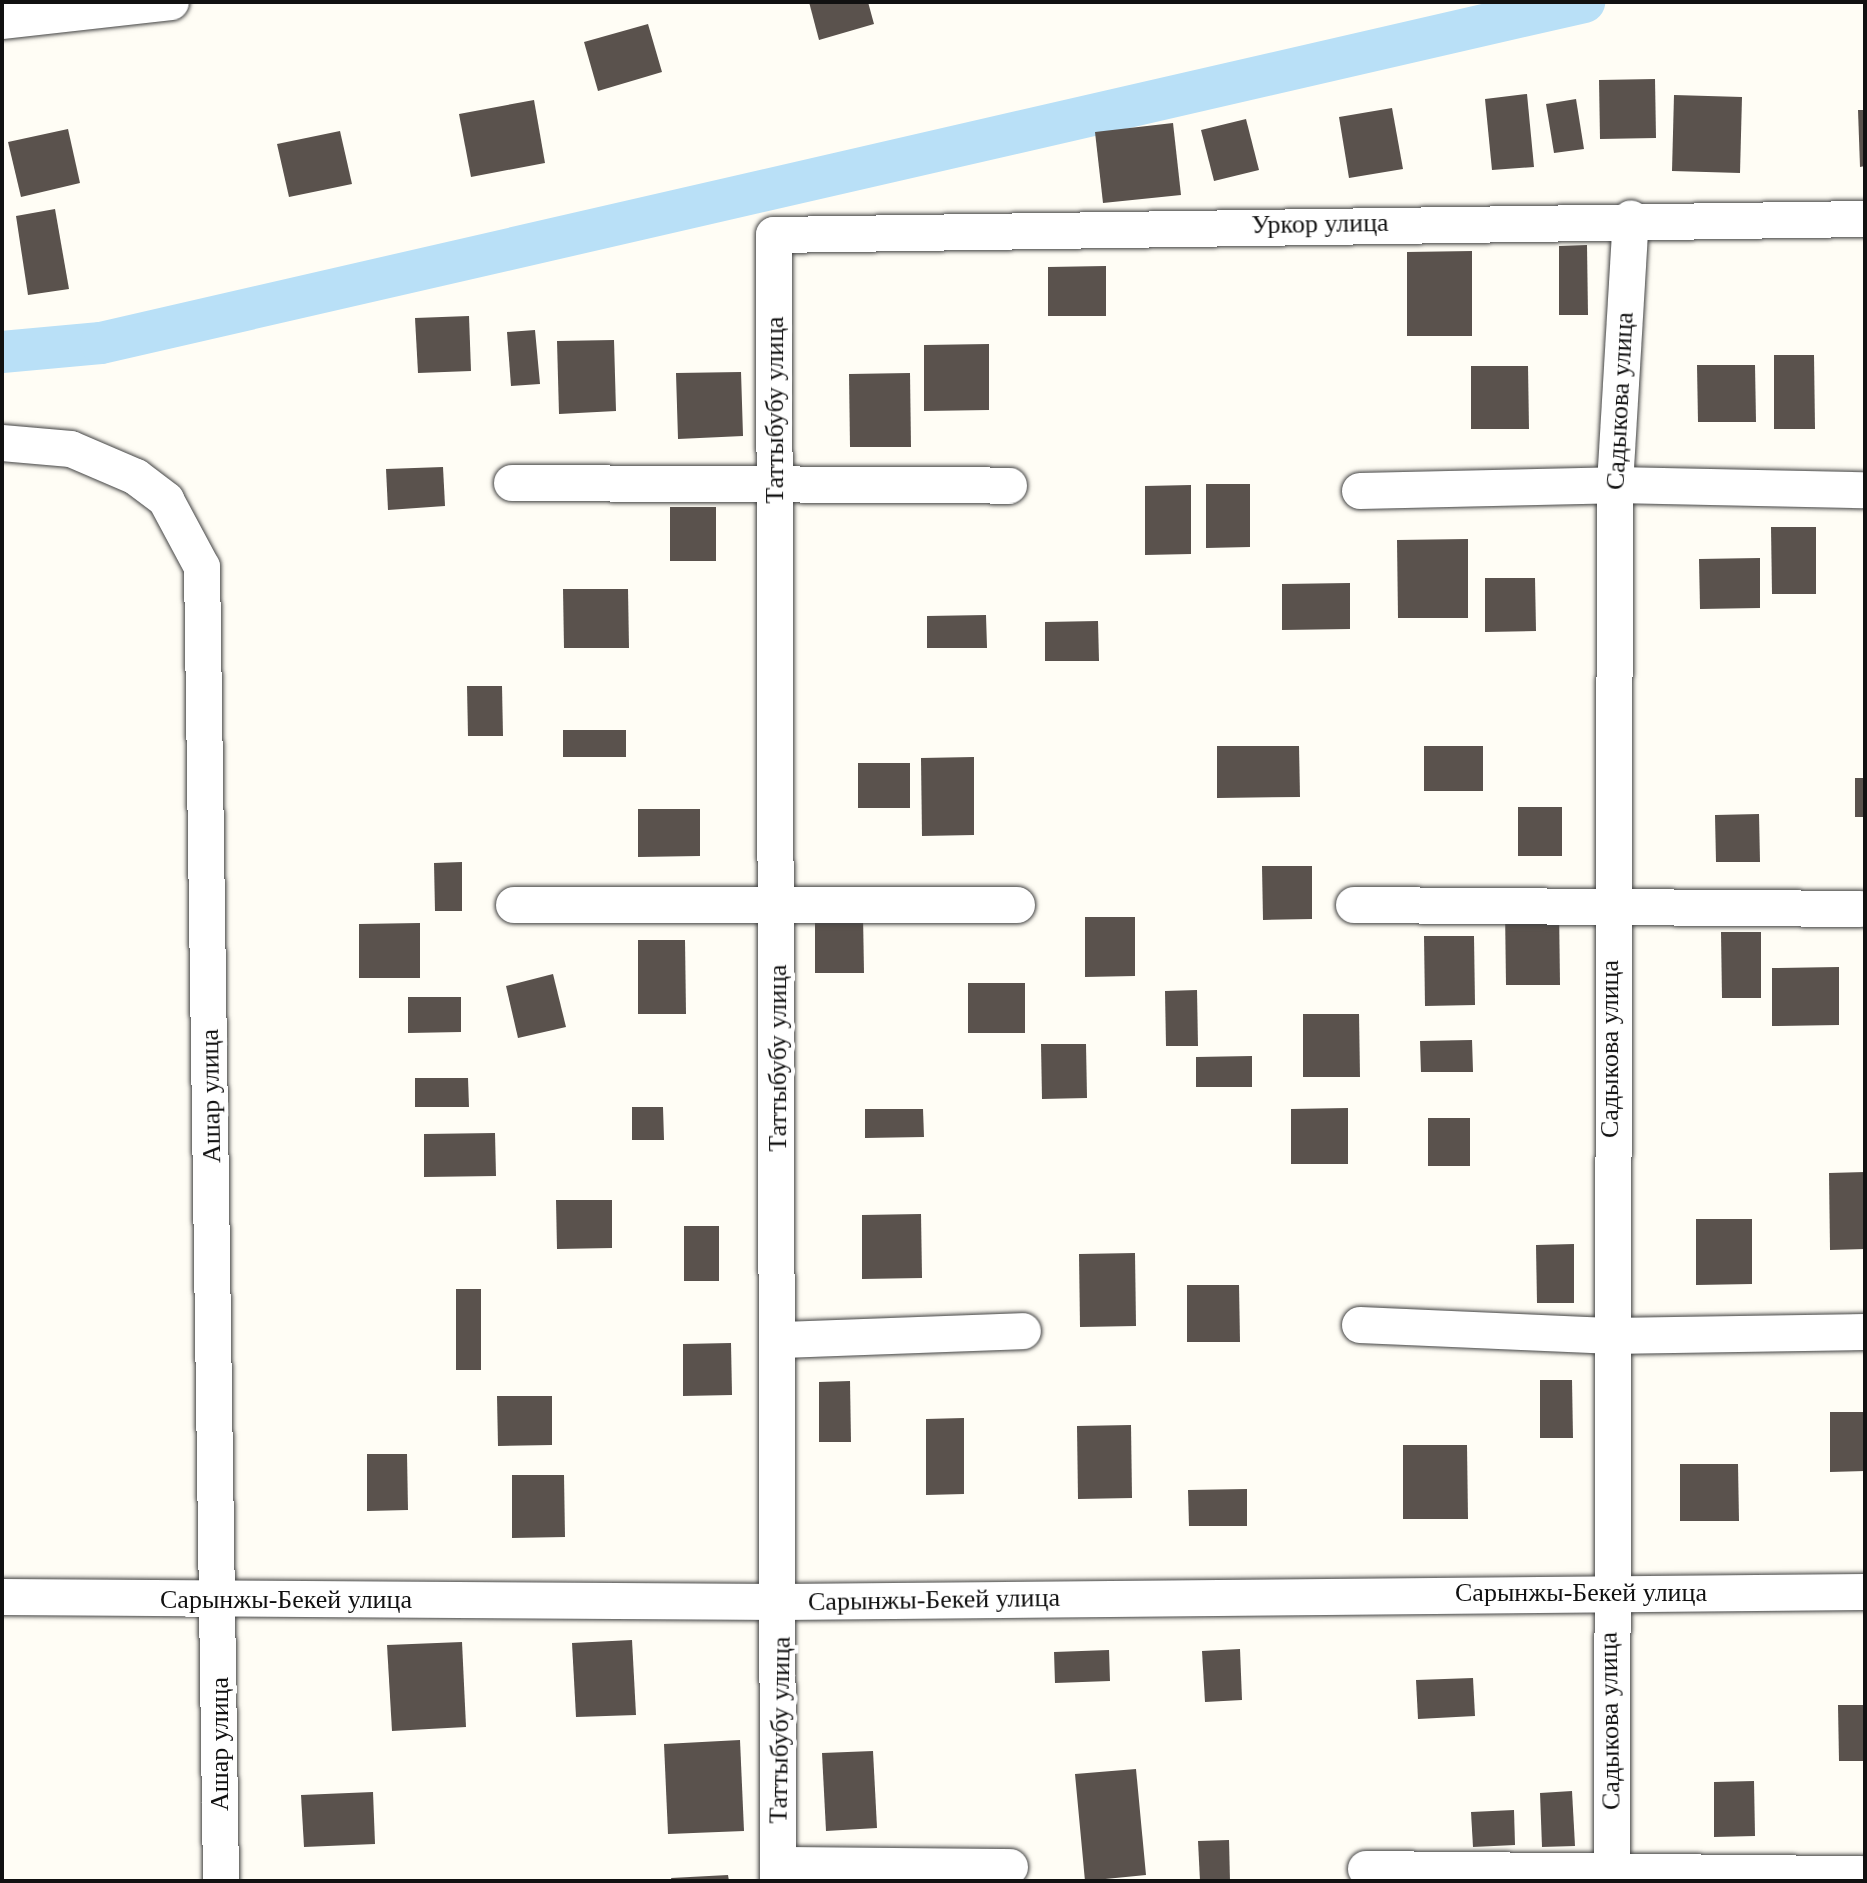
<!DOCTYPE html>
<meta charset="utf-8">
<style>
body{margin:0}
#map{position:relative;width:1867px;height:1883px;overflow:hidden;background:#fffdf5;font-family:Georgia,serif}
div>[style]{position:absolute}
.canal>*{height:42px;margin:-21px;padding:0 21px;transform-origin:21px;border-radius:21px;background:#b9e0f7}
.building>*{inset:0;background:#5a524d}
.roads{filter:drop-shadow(0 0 2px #444) drop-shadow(0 0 2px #444)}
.street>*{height:36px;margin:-18px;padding:0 18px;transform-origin:18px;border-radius:18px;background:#fff}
span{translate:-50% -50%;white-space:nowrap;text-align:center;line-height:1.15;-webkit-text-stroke:8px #fff;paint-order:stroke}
.street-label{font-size:26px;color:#111}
.frame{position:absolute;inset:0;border:4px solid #111;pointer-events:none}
</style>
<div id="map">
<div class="canal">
<div style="left:2px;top:352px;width:99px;rotate:-5.2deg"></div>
<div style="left:101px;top:343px;width:1522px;rotate:-12.95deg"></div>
</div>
<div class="building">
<div style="clip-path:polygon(809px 2px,868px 2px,874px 24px,819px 40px)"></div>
<div style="clip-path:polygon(648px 24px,662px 72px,598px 91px,584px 42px)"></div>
<div style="clip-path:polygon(1655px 79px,1656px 138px,1600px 139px,1599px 80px)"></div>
<div style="clip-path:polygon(1527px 94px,1534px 167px,1492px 170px,1485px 99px)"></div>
<div style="clip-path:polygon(1674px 95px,1742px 97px,1740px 173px,1672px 171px)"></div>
<div style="clip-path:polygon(1576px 99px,1584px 149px,1554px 153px,1546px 104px)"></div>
<div style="clip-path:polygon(534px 100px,545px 163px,471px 177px,459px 114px)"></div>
<div style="clip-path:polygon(1392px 108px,1403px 169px,1349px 178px,1339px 117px)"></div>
<div style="clip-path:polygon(1858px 110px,1865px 110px,1865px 166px,1860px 167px)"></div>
<div style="clip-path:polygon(1246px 119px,1259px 170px,1214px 181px,1201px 130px)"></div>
<div style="clip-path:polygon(1173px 123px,1181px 195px,1103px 203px,1095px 132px)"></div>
<div style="clip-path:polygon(68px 129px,80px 183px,21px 197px,8px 142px)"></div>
<div style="clip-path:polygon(340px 131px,352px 184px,289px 197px,277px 144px)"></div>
<div style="clip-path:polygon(55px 209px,69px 289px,28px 295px,16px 216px)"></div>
<div style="clip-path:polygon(1587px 245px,1588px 315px,1559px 315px,1559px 246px)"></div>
<div style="clip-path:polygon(1472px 251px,1472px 336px,1407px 336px,1407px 252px)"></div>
<div style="clip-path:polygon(1106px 266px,1106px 316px,1048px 316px,1048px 267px)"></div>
<div style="clip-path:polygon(469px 316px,471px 371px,418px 373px,415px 318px)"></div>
<div style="clip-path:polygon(535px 330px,540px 384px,511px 386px,507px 332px)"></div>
<div style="clip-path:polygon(614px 340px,616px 411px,559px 414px,557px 341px)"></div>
<div style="clip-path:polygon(989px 344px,989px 410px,924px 411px,924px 345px)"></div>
<div style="clip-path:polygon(1774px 355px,1814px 355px,1815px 429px,1774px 429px)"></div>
<div style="clip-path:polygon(1697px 365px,1755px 365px,1756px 422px,1698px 422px)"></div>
<div style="clip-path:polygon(1471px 366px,1528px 366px,1529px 429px,1471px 429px)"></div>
<div style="clip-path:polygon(741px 372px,743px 436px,678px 439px,676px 373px)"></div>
<div style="clip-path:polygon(910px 373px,911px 447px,850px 447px,849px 374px)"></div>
<div style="clip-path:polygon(443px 467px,445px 506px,388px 510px,386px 469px)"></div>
<div style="clip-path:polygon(1206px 484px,1250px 484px,1250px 547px,1206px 548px)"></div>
<div style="clip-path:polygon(1191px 485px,1191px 554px,1145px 555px,1145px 486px)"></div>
<div style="clip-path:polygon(670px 507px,716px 507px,716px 561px,670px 561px)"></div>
<div style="clip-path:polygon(1771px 527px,1816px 527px,1816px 594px,1772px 594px)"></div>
<div style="clip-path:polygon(1468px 539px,1468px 618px,1398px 618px,1397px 540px)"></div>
<div style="clip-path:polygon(1760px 558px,1760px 608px,1700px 609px,1699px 559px)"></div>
<div style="clip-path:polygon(1485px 578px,1535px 578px,1536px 631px,1485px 632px)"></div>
<div style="clip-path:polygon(1350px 583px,1350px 629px,1282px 630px,1282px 584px)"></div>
<div style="clip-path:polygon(563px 589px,628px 589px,629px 648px,564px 648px)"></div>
<div style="clip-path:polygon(986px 615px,987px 648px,927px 648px,927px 616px)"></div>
<div style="clip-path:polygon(1098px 621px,1099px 661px,1045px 661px,1045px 622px)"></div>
<div style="clip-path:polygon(467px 686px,502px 686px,503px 736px,468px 736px)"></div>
<div style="clip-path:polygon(563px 730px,626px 730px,626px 757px,563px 757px)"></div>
<div style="clip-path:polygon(1217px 746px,1299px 746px,1300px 797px,1217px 798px)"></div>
<div style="clip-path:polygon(1424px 746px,1483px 746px,1483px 791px,1424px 791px)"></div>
<div style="clip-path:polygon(974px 757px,974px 835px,922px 836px,921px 758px)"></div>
<div style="clip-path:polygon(858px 763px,910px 763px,910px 808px,858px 808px)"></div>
<div style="clip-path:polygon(1855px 778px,1865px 778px,1865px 817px,1855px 817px)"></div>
<div style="clip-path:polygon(1518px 807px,1562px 807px,1562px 856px,1518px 856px)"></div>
<div style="clip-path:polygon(638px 809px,700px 809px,700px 856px,638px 857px)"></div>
<div style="clip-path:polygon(1759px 814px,1760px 862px,1716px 862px,1715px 815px)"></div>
<div style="clip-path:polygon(462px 862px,462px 911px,435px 911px,434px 863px)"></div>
<div style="clip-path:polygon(1262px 866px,1312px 866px,1312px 919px,1263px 920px)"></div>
<div style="clip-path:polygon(1559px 908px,1560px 985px,1506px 985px,1505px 909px)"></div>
<div style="clip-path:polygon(815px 915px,863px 915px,864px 973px,815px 973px)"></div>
<div style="clip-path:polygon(1085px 917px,1135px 917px,1135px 976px,1085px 977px)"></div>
<div style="clip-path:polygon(420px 923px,420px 978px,359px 978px,359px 924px)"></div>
<div style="clip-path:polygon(1721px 932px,1761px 932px,1761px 998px,1722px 998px)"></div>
<div style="clip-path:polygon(1424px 936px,1474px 936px,1475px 1005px,1425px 1006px)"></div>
<div style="clip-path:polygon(638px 940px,685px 940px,686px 1014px,638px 1014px)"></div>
<div style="clip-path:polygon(1839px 967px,1839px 1025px,1772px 1026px,1772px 968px)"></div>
<div style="clip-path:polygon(553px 974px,566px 1027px,518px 1038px,506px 986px)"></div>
<div style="clip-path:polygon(968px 983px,1025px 983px,1025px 1033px,968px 1033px)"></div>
<div style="clip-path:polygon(1197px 990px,1198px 1046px,1166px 1046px,1165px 991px)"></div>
<div style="clip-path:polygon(408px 997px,461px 997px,461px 1032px,408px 1033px)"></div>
<div style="clip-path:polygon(1303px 1014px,1359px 1014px,1360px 1077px,1303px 1077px)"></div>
<div style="clip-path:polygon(1472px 1040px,1473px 1072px,1421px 1072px,1420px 1041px)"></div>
<div style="clip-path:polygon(1041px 1044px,1086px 1044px,1087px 1098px,1042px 1099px)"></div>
<div style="clip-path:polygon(1252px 1056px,1252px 1087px,1196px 1087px,1196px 1057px)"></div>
<div style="clip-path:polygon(415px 1078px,468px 1078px,469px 1107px,415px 1107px)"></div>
<div style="clip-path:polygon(632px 1107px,663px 1107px,664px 1140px,632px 1140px)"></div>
<div style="clip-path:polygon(1348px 1108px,1348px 1164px,1291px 1164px,1291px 1109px)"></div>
<div style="clip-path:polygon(865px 1109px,923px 1109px,924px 1137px,865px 1138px)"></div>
<div style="clip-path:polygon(1428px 1118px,1470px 1118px,1470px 1166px,1428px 1166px)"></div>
<div style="clip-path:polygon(495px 1133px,496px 1176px,424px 1177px,424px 1134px)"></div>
<div style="clip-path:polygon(1865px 1172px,1865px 1249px,1830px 1250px,1829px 1173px)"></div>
<div style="clip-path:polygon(556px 1200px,612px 1200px,612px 1248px,557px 1249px)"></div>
<div style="clip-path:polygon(921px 1214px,922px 1278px,862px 1279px,862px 1215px)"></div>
<div style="clip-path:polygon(1696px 1219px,1752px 1219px,1752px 1284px,1696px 1285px)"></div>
<div style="clip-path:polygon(684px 1226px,719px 1226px,719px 1281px,684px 1281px)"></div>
<div style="clip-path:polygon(1574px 1244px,1574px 1303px,1537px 1303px,1536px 1245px)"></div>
<div style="clip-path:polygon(1135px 1253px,1136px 1326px,1080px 1327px,1079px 1254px)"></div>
<div style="clip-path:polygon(1187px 1285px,1239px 1285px,1240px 1342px,1187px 1342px)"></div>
<div style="clip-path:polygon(456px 1289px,481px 1289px,481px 1370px,456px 1370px)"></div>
<div style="clip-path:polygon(731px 1343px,732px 1395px,683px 1396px,683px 1344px)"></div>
<div style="clip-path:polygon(1540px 1380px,1572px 1380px,1573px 1438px,1540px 1438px)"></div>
<div style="clip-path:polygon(850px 1381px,851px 1442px,819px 1442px,819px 1382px)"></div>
<div style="clip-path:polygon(497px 1396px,552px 1396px,552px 1445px,498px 1446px)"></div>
<div style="clip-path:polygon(1830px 1412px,1865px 1412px,1865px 1471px,1830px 1472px)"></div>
<div style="clip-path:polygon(964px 1418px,964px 1494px,926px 1495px,926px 1419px)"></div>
<div style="clip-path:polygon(1131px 1425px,1132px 1498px,1078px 1499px,1077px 1426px)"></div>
<div style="clip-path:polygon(1403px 1445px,1467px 1445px,1468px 1519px,1403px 1519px)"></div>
<div style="clip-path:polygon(367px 1454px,407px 1454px,408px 1510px,367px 1511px)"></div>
<div style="clip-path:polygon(1680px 1464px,1738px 1464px,1739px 1521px,1680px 1521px)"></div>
<div style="clip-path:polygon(512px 1475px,564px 1475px,565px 1537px,512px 1538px)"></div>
<div style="clip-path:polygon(1247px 1489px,1247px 1526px,1189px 1526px,1188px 1490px)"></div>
<div style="clip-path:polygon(632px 1640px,636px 1715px,576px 1717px,572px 1643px)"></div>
<div style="clip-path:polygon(462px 1642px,466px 1727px,392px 1731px,387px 1645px)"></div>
<div style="clip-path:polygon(1240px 1649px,1242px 1700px,1205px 1702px,1202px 1651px)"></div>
<div style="clip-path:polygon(1109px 1650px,1110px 1681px,1055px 1683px,1054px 1652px)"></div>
<div style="clip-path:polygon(1473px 1678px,1475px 1716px,1418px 1719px,1416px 1680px)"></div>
<div style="clip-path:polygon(1838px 1705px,1865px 1705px,1865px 1761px,1839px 1761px)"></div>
<div style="clip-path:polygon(740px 1740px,744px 1831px,668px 1834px,664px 1744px)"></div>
<div style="clip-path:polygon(873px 1751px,877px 1828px,826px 1831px,822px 1753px)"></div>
<div style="clip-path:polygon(1136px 1769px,1146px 1875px,1085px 1881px,1075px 1774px)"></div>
<div style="clip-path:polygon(1754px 1781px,1755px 1836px,1714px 1837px,1714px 1782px)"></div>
<div style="clip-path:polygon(1572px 1791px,1575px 1846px,1542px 1847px,1540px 1793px)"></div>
<div style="clip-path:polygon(373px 1792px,375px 1844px,304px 1847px,301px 1795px)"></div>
<div style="clip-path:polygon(1514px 1810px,1515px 1845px,1473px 1847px,1471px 1812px)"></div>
<div style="clip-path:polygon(1229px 1840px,1230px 1881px,1200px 1881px,1198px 1841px)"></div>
<div style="clip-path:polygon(728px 1875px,729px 1881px,672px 1881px,671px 1878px)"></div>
</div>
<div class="roads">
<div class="street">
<div style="left:2px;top:21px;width:170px;rotate:-6.4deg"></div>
<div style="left:2px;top:443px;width:69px;rotate:5deg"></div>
<div style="left:71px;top:449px;width:71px;rotate:23.3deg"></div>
<div style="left:136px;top:477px;width:38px;rotate:37deg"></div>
<div style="left:166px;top:500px;width:76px;rotate:61.8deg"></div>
<div style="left:202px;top:567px;width:1314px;rotate:89.17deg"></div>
<div style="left:512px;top:483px;width:497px;rotate:0.3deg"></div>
<div style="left:1360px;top:491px;width:255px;rotate:-1.3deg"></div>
<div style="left:1615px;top:485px;width:247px;rotate:1.2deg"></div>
<div style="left:514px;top:905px;width:503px"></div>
<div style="left:1354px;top:905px;width:506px;rotate:0.45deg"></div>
<div style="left:1360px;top:1325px;width:249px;rotate:2.5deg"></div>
<div style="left:1609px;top:1336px;width:256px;rotate:-0.9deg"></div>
<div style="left:780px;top:1340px;width:243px;rotate:-2.1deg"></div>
<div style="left:2px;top:1597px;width:779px;rotate:0.37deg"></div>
<div style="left:781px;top:1602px;width:1084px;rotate:-0.53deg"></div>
<div style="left:779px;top:1865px;width:231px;rotate:0.5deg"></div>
<div style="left:1366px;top:1869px;width:495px;rotate:0.6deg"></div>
<div style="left:778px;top:1881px;width:1646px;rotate:-90.14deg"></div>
<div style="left:774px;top:235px;width:1091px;rotate:-0.84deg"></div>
<div style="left:1612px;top:1881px;width:1396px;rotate:-89.88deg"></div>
<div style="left:1615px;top:485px;width:267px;rotate:-86.6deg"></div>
</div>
</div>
<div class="street-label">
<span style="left:1320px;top:224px;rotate:-1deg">Уркор улица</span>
<span style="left:1620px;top:401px;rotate:-87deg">Садыкова улица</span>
<span style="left:775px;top:410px;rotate:-90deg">Таттыбубу улица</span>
<span style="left:1610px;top:1049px;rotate:-90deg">Садыкова улица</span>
<span style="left:778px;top:1058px;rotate:-90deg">Таттыбубу улица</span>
<span style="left:211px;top:1096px;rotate:-91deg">Ашар улица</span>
<span style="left:1581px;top:1593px">Сарынжы-Бекей улица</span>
<span style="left:286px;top:1600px">Сарынжы-Бекей улица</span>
<span style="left:934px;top:1600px;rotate:-1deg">Сарынжы-Бекей улица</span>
<span style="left:1610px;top:1721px;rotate:-91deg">Садыкова улица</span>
<span style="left:780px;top:1730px;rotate:-89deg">Таттыбубу улица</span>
<span style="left:220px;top:1744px;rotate:-90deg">Ашар улица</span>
</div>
<div class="frame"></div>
</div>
